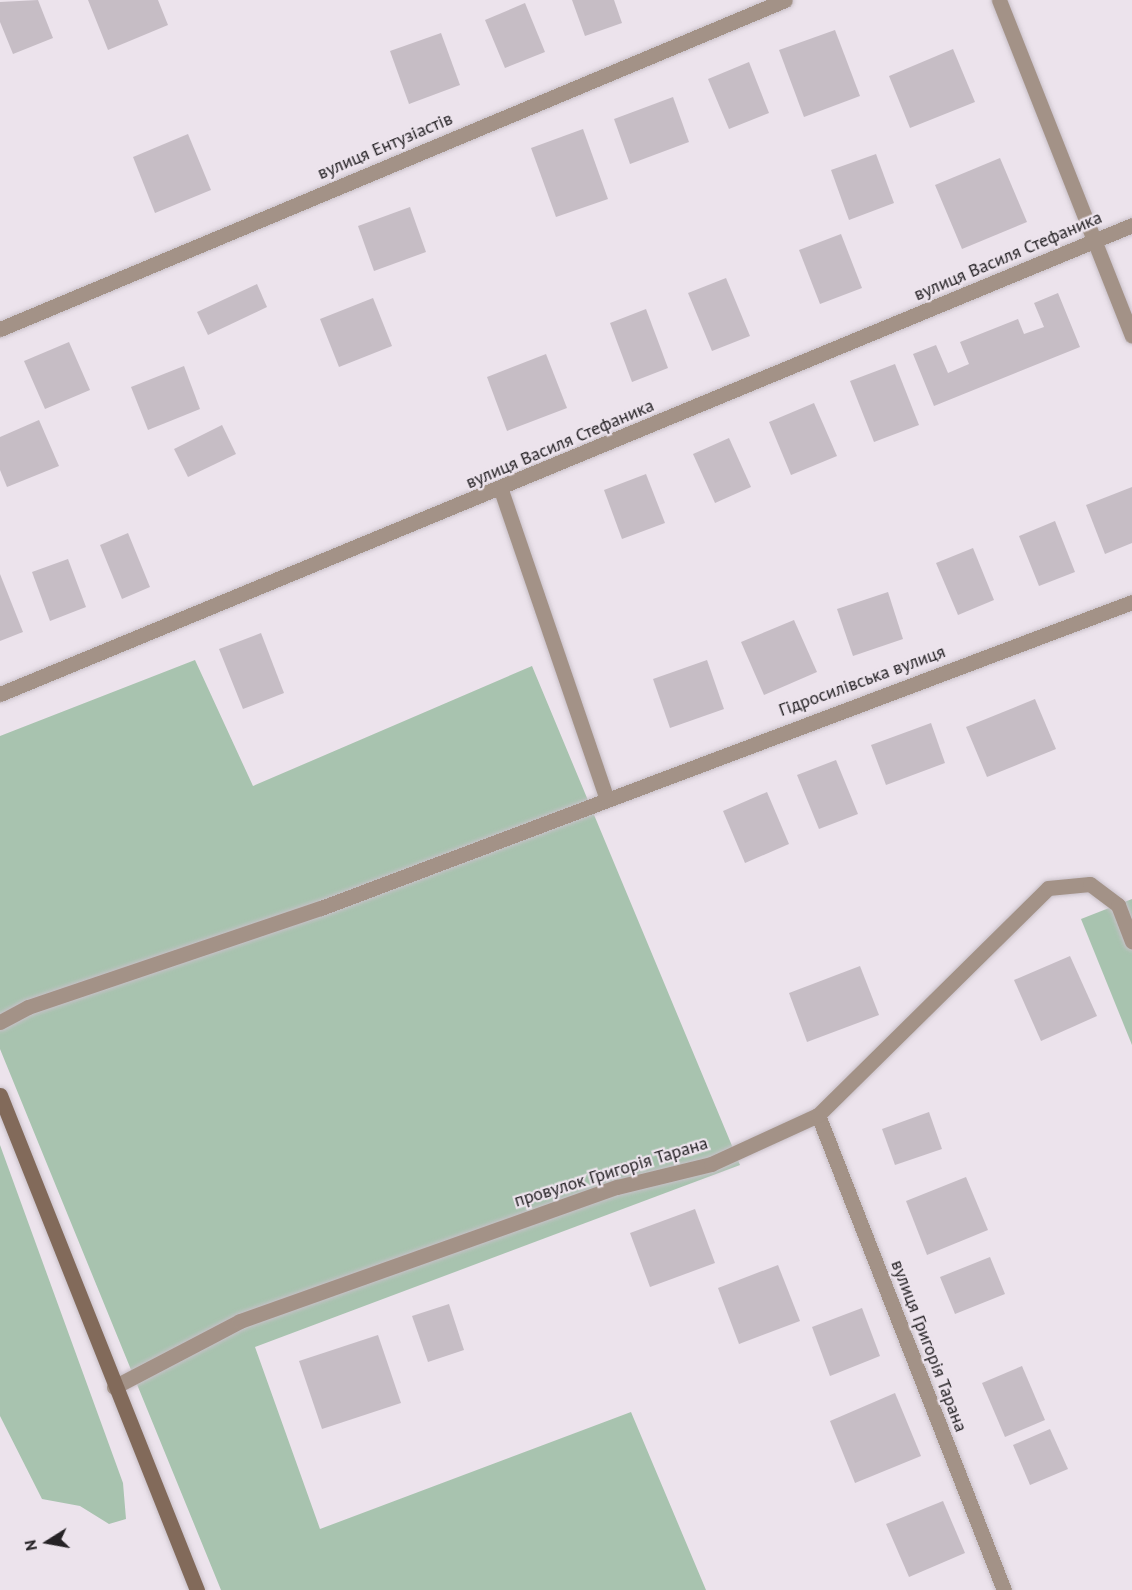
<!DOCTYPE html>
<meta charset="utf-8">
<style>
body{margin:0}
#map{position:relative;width:1132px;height:1590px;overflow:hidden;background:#ece3ec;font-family:"PT Sans",sans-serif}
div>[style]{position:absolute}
.green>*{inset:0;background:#a8c3af}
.building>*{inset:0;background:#c6bdc5}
.roads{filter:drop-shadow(0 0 2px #c8c0c8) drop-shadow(0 0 2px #c8c0c8)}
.street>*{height:15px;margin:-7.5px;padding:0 7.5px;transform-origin:7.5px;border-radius:7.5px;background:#a39287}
.secondary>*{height:15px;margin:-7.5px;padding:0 7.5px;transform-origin:7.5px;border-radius:7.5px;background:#826a5a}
span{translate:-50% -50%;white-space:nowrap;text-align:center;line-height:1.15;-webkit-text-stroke:4.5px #ece3ec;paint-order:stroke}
.street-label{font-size:18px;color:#252225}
.north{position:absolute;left:18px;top:1512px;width:60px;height:60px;-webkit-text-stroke:4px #ece3ec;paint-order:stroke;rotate:259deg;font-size:16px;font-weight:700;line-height:24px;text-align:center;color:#252225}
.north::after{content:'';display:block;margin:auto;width:21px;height:27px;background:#252225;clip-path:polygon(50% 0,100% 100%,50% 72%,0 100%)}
</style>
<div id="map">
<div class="green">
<div style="clip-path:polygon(195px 660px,253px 786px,532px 666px,740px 1165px,255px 1347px,320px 1529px,631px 1412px,706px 1590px,221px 1590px,0 1049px,0 736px)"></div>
<div style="clip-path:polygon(1132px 899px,1132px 1045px,1081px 919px)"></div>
<div style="clip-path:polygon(0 1145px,123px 1483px,126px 1519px,109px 1524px,80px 1506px,42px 1499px,0 1416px)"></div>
</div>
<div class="building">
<div style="clip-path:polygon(38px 0,53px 38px,13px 54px,0 22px,0 2px)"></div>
<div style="clip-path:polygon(88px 0,158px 0,168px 25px,108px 50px)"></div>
<div style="clip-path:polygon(572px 0,614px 0,622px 23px,585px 36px)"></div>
<div style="clip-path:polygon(525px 3px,545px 52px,505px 68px,485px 20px)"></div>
<div style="clip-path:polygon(835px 30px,860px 96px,804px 117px,779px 50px)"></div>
<div style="clip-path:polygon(441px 33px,460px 85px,409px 104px,390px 51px)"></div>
<div style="clip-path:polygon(953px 49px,975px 102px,910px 128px,889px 76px)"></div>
<div style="clip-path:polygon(749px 62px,769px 113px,729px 129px,708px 79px)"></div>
<div style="clip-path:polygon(673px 97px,689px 142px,630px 164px,614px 119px)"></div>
<div style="clip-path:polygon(583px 129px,608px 199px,556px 217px,531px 148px)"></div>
<div style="clip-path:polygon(188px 134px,211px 190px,155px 213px,133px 157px)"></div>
<div style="clip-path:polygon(876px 154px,894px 203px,849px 220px,831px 170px)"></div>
<div style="clip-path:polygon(1000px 158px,1027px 222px,962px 249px,935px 185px)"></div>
<div style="clip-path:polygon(410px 207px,426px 252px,374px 271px,358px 226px)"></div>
<div style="clip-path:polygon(841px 234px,862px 288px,820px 304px,799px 250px)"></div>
<div style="clip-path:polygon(726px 278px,750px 336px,712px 351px,688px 293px)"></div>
<div style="clip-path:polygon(257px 284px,267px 307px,208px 335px,197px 312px)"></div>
<div style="clip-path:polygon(1058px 293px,1080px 347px,934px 406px,913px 354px,936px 345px,948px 373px,969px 364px,960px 342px,1018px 319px,1024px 334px,1044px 327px,1034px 303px)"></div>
<div style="clip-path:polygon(373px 298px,392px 346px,339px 367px,320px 319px)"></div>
<div style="clip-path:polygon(646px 309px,668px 368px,632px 382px,610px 323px)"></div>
<div style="clip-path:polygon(69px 342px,90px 390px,45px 409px,24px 361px)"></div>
<div style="clip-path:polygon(546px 354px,567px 408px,507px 431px,487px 377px)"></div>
<div style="clip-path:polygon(895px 364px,919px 425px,874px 442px,850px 381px)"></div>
<div style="clip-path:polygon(184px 366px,200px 409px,148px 430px,131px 387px)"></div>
<div style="clip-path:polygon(814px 403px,837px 456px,791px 475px,769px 422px)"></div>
<div style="clip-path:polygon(39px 420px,59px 466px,7px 487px,0 470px,0 437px)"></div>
<div style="clip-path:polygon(222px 425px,236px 454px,188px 477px,174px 449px)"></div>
<div style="clip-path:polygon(729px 438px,751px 487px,715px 503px,693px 454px)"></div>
<div style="clip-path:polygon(646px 474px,665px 523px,622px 539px,604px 490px)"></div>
<div style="clip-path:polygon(1132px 487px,1132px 543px,1105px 554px,1086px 505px)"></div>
<div style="clip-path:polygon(1055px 521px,1075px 572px,1039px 586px,1019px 536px)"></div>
<div style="clip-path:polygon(128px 533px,150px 587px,122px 599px,100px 545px)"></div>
<div style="clip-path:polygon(973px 548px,994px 600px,958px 615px,936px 563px)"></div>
<div style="clip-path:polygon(68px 559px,86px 607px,50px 621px,32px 572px)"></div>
<div style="clip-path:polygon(0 574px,23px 632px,0 641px)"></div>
<div style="clip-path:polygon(888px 592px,903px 639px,853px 656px,837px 609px)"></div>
<div style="clip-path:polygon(794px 620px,817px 672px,764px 695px,741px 642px)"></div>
<div style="clip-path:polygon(261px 633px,284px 693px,243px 709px,219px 649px)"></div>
<div style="clip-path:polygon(707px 660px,724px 709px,670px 728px,653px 679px)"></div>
<div style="clip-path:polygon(1035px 699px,1056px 749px,987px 777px,966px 727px)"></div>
<div style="clip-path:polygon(931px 723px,945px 763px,886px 785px,871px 745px)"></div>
<div style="clip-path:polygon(836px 760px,858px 814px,819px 829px,797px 775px)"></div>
<div style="clip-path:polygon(767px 792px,789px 844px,745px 863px,723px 811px)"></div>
<div style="clip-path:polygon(1070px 956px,1097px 1016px,1041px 1041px,1014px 980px)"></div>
<div style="clip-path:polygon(860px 966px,879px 1015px,807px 1042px,789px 993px)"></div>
<div style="clip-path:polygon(929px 1112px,942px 1149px,895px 1165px,882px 1129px)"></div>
<div style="clip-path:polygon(966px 1177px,988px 1230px,927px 1255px,906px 1201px)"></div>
<div style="clip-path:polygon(695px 1209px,715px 1263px,650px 1287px,630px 1233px)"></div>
<div style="clip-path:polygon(990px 1257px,1005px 1294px,955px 1314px,940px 1277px)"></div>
<div style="clip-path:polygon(778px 1265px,800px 1321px,739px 1344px,718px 1288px)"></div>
<div style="clip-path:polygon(449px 1304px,464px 1350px,428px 1362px,412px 1316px)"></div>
<div style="clip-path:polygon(862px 1308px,880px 1356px,830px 1376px,812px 1327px)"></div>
<div style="clip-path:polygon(378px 1335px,401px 1403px,322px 1429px,299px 1361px)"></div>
<div style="clip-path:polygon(1022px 1366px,1045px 1420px,1005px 1437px,982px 1383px)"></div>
<div style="clip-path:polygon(895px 1393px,921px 1456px,855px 1483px,830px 1421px)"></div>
<div style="clip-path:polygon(1050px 1429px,1068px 1469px,1030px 1485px,1013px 1445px)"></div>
<div style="clip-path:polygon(943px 1501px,965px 1553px,909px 1577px,886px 1524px)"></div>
</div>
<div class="roads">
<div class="street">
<div style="left:999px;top:0;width:361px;rotate:68.4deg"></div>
<div style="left:0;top:329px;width:851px;rotate:-22.74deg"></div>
<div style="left:501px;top:490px;width:324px;rotate:71.1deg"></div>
<div style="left:0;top:694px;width:1225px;rotate:-22.5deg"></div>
<div style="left:0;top:1022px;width:32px;rotate:-28deg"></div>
<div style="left:28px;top:1007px;width:309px;rotate:-18.7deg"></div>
<div style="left:321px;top:908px;width:867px;rotate:-20.67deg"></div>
<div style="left:818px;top:1115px;width:510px;rotate:68.62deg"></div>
<div style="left:114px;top:1387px;width:142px;rotate:-27.6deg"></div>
<div style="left:240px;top:1321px;width:400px;rotate:-19.6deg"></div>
<div style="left:617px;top:1187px;width:97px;rotate:-13.7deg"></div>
<div style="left:711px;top:1164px;width:118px;rotate:-24.6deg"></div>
<div style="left:818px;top:1115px;width:323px;rotate:-44.6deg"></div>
<div style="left:1048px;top:888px;width:42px;rotate:-5.4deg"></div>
<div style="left:1090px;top:884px;width:35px;rotate:37deg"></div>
<div style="left:1118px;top:905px;width:39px;rotate:69deg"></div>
</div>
<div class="secondary">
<div style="left:0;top:1095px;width:533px;rotate:68.3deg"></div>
</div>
</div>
<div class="street-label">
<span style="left:385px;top:146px;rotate:-23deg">вулиця Ентузіастів</span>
<span style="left:1008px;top:256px;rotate:-23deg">вулиця Василя Стефаника</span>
<span style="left:560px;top:444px;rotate:-23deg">вулиця Василя Стефаника</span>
<span style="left:862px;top:681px;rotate:-20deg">Гідросилівська вулиця</span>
<span style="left:611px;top:1172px;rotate:-17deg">провулок Григорія Тарана</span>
<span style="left:929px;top:1346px;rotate:69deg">вулиця Григорія Тарана</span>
</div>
<div class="north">N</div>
</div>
